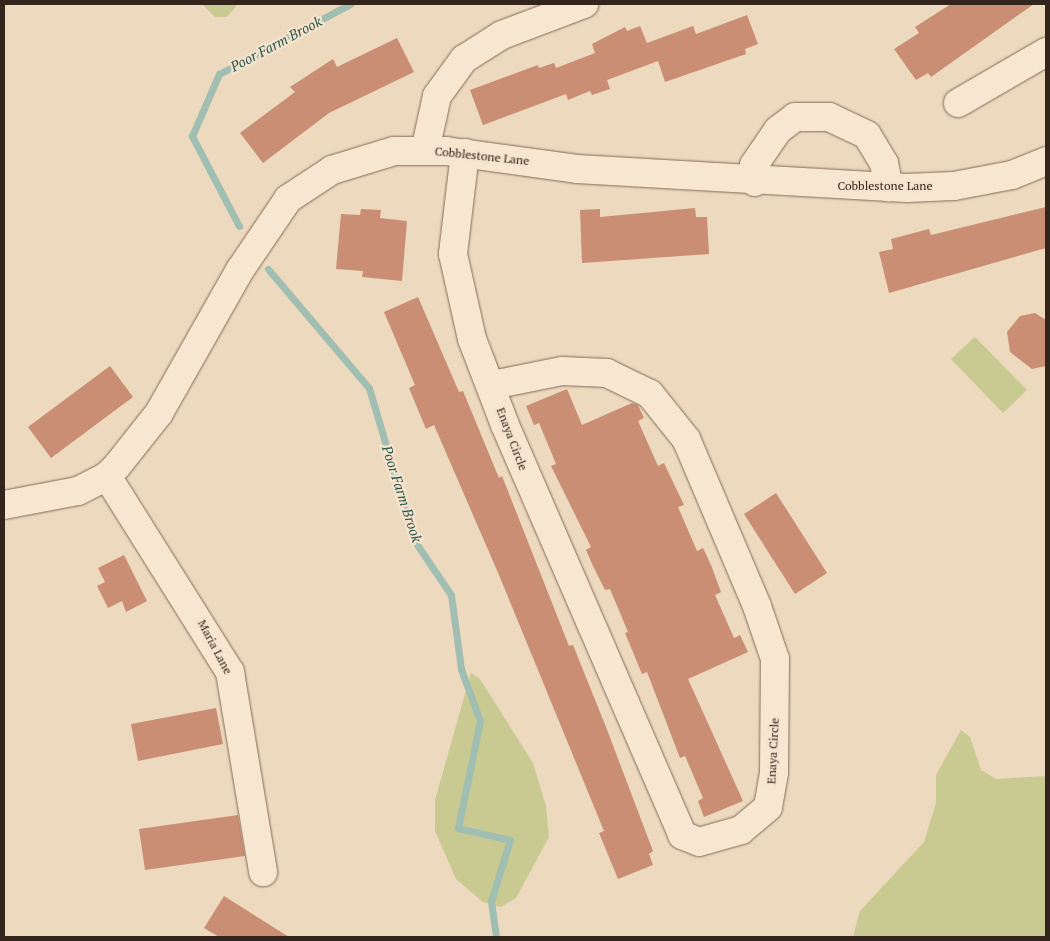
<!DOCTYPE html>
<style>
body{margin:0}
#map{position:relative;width:1050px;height:941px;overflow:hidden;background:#ecd9be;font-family:"PT Serif",serif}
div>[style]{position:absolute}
.green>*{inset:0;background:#c9c992}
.stream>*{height:7px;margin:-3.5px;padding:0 3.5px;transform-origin:3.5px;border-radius:3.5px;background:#a1beb2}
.building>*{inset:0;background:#ca8e74}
.roads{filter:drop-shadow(0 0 1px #846a57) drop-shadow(0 0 1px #846a57)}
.minor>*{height:28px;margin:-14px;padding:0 14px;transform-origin:14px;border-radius:14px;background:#f7e7d0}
span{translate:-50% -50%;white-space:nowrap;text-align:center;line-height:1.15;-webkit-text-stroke:4.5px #f4e4cd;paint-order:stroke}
.street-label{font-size:12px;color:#33241c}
.water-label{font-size:14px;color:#2b534c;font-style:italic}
.frame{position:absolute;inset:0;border:5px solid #33241c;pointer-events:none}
</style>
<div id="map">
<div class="green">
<div style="clip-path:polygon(202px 4px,238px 4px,227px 17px,215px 17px)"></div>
<div style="clip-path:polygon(975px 337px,1027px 390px,1003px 413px,951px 359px)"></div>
<div style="clip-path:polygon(471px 673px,480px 679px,533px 763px,546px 806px,549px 837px,516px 898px,501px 907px,483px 902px,456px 879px,435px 831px,435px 800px)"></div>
<div style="clip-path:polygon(961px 730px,970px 737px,981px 770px,996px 779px,1046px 776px,1046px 937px,853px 937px,860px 911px,924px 842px,936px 803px,936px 775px)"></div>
</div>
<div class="stream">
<div style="left:239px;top:226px;width:102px;rotate:-117.6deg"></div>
<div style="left:192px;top:136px;width:68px;rotate:-66.5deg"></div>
<div style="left:219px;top:74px;width:149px;rotate:-28.1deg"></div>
<div style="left:268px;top:269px;width:156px;rotate:49.7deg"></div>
<div style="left:369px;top:388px;width:159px;rotate:73.5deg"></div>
<div style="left:414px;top:540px;width:66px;rotate:56.1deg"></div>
<div style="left:451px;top:595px;width:75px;rotate:82.3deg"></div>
<div style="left:461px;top:669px;width:55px;rotate:69.9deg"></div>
<div style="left:480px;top:721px;width:109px;rotate:101.6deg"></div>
<div style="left:458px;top:828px;width:53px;rotate:13deg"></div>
<div style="left:510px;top:840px;width:64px;rotate:107.3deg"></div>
<div style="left:491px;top:901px;width:36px;rotate:82deg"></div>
</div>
<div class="building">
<div style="clip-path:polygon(951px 4px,1034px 4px,931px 77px,928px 73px,916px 80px,894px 49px,919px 33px,915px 27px)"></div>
<div style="clip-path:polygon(747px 15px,758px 44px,745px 49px,746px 54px,665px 82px,658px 61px,607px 80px,610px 89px,592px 95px,590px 91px,568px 100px,566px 94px,483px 125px,470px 90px,538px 65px,539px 68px,554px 63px,556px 68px,595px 53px,592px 44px,625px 27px,627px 31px,640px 26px,647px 43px,693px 26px,696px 34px)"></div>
<div style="clip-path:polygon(397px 38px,414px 72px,329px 113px,263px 163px,240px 133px,295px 92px,290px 87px,333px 59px,337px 67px)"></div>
<div style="clip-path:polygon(1046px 207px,1046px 248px,889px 293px,879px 252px,893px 249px,891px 239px,929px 229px,931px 235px)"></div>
<div style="clip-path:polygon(695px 208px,696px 217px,707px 217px,709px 254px,582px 263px,580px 210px,600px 209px,600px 217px)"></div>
<div style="clip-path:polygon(361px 209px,381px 210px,380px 218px,407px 221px,402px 281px,362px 277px,363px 271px,336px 269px,341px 214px,360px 215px)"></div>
<div style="clip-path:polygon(418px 297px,459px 392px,463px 391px,499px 478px,502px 476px,569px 646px,573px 645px,606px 727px,653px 851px,649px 854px,653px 865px,618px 879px,599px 833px,604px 831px,499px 575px,434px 425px,426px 429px,409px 388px,415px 385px,384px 312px)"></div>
<div style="clip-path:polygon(1035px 313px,1046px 320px,1046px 366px,1032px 369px,1010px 352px,1007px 332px,1020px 316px)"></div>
<div style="clip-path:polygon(110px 366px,133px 397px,51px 458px,28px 427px)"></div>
<div style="clip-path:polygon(567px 389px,582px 425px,632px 403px,638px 405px,644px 418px,638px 421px,658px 466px,664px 463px,684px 505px,678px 507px,697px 551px,703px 548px,711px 565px,721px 592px,715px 595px,734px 638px,740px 635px,748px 652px,688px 679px,743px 801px,704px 817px,698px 801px,703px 798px,685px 756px,680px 758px,647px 672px,642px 674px,625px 633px,628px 632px,610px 589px,605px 590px,593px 566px,586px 550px,591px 547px,551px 466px,556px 464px,539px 423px,534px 425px,526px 406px)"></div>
<div style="clip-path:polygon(776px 493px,827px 573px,795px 594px,744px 514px)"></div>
<div style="clip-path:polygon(124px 555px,147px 601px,126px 612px,122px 601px,108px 608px,97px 586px,105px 582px,98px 568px)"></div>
<div style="clip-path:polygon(216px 708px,223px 744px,138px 761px,131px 724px)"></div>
<div style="clip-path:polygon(238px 815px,245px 856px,145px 870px,139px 829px)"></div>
<div style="clip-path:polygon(224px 896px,289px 937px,219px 937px,204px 928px)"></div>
</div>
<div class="roads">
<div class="minor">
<div style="left:958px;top:103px;width:102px;rotate:-30.1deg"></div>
<div style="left:425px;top:151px;width:56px;rotate:-77.7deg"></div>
<div style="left:437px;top:96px;width:46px;rotate:-53.9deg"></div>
<div style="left:464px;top:59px;width:45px;rotate:-32.3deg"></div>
<div style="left:502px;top:35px;width:88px;rotate:-20.7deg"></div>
<div style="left:465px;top:153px;width:102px;rotate:96.8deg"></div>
<div style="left:453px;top:254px;width:87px;rotate:77.4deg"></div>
<div style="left:472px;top:339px;width:92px;rotate:69deg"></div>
<div style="left:505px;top:425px;width:447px;rotate:66.6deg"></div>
<div style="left:682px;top:835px;width:18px;rotate:22deg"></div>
<div style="left:699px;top:842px;width:44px;rotate:-15.9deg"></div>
<div style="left:741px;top:830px;width:35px;rotate:-40deg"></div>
<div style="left:768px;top:807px;width:35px;rotate:-80deg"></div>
<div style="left:774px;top:773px;width:114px;rotate:-89.5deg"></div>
<div style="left:775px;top:659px;width:56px;rotate:-108.8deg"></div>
<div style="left:757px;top:606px;width:181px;rotate:-113deg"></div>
<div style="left:686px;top:439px;width:58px;rotate:-128.7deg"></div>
<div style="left:650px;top:394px;width:48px;rotate:-154deg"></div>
<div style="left:607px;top:373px;width:45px;rotate:-177.5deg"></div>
<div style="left:562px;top:371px;width:71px;rotate:168.7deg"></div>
<div style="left:755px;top:182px;width:17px;rotate:-93deg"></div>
<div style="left:754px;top:165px;width:42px;rotate:-55.6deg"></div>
<div style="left:778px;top:130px;width:21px;rotate:-37deg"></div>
<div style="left:795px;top:117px;width:34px"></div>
<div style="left:829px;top:117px;width:42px;rotate:25.3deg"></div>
<div style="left:867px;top:135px;width:33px;rotate:59deg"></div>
<div style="left:884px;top:163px;width:25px;rotate:79deg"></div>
<div style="left:107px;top:476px;width:231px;rotate:57.9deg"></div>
<div style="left:230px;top:672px;width:203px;rotate:80.6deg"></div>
<div style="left:4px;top:505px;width:75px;rotate:-10.7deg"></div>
<div style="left:78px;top:491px;width:33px;rotate:-27deg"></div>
<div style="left:107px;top:476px;width:14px;rotate:-45deg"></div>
<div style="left:117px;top:466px;width:68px;rotate:-51.6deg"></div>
<div style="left:159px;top:413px;width:164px;rotate:-60.5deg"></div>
<div style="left:240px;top:270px;width:86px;rotate:-55.9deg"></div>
<div style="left:288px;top:199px;width:53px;rotate:-33.4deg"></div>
<div style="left:332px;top:170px;width:65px;rotate:-17deg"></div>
<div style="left:394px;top:151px;width:52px"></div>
<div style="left:446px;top:151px;width:132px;rotate:7.8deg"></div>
<div style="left:577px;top:169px;width:330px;rotate:3.3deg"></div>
<div style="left:906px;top:188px;width:48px;rotate:-2.4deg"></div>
<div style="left:954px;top:186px;width:59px;rotate:-10.7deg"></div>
<div style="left:1012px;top:175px;width:37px;rotate:-22deg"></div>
</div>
</div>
<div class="street-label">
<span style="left:482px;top:156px;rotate:6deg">Cobblestone Lane</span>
<span style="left:885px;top:186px">Cobblestone Lane</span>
<span style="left:512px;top:439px;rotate:69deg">Enaya Circle</span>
<span style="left:215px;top:647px;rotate:62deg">Maria Lane</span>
<span style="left:773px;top:751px;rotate:-87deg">Enaya Circle</span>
</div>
<div class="water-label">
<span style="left:276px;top:44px;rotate:-28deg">Poor Farm Brook</span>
<span style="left:402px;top:494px;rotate:72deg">Poor Farm Brook</span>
</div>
<div class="frame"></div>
</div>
